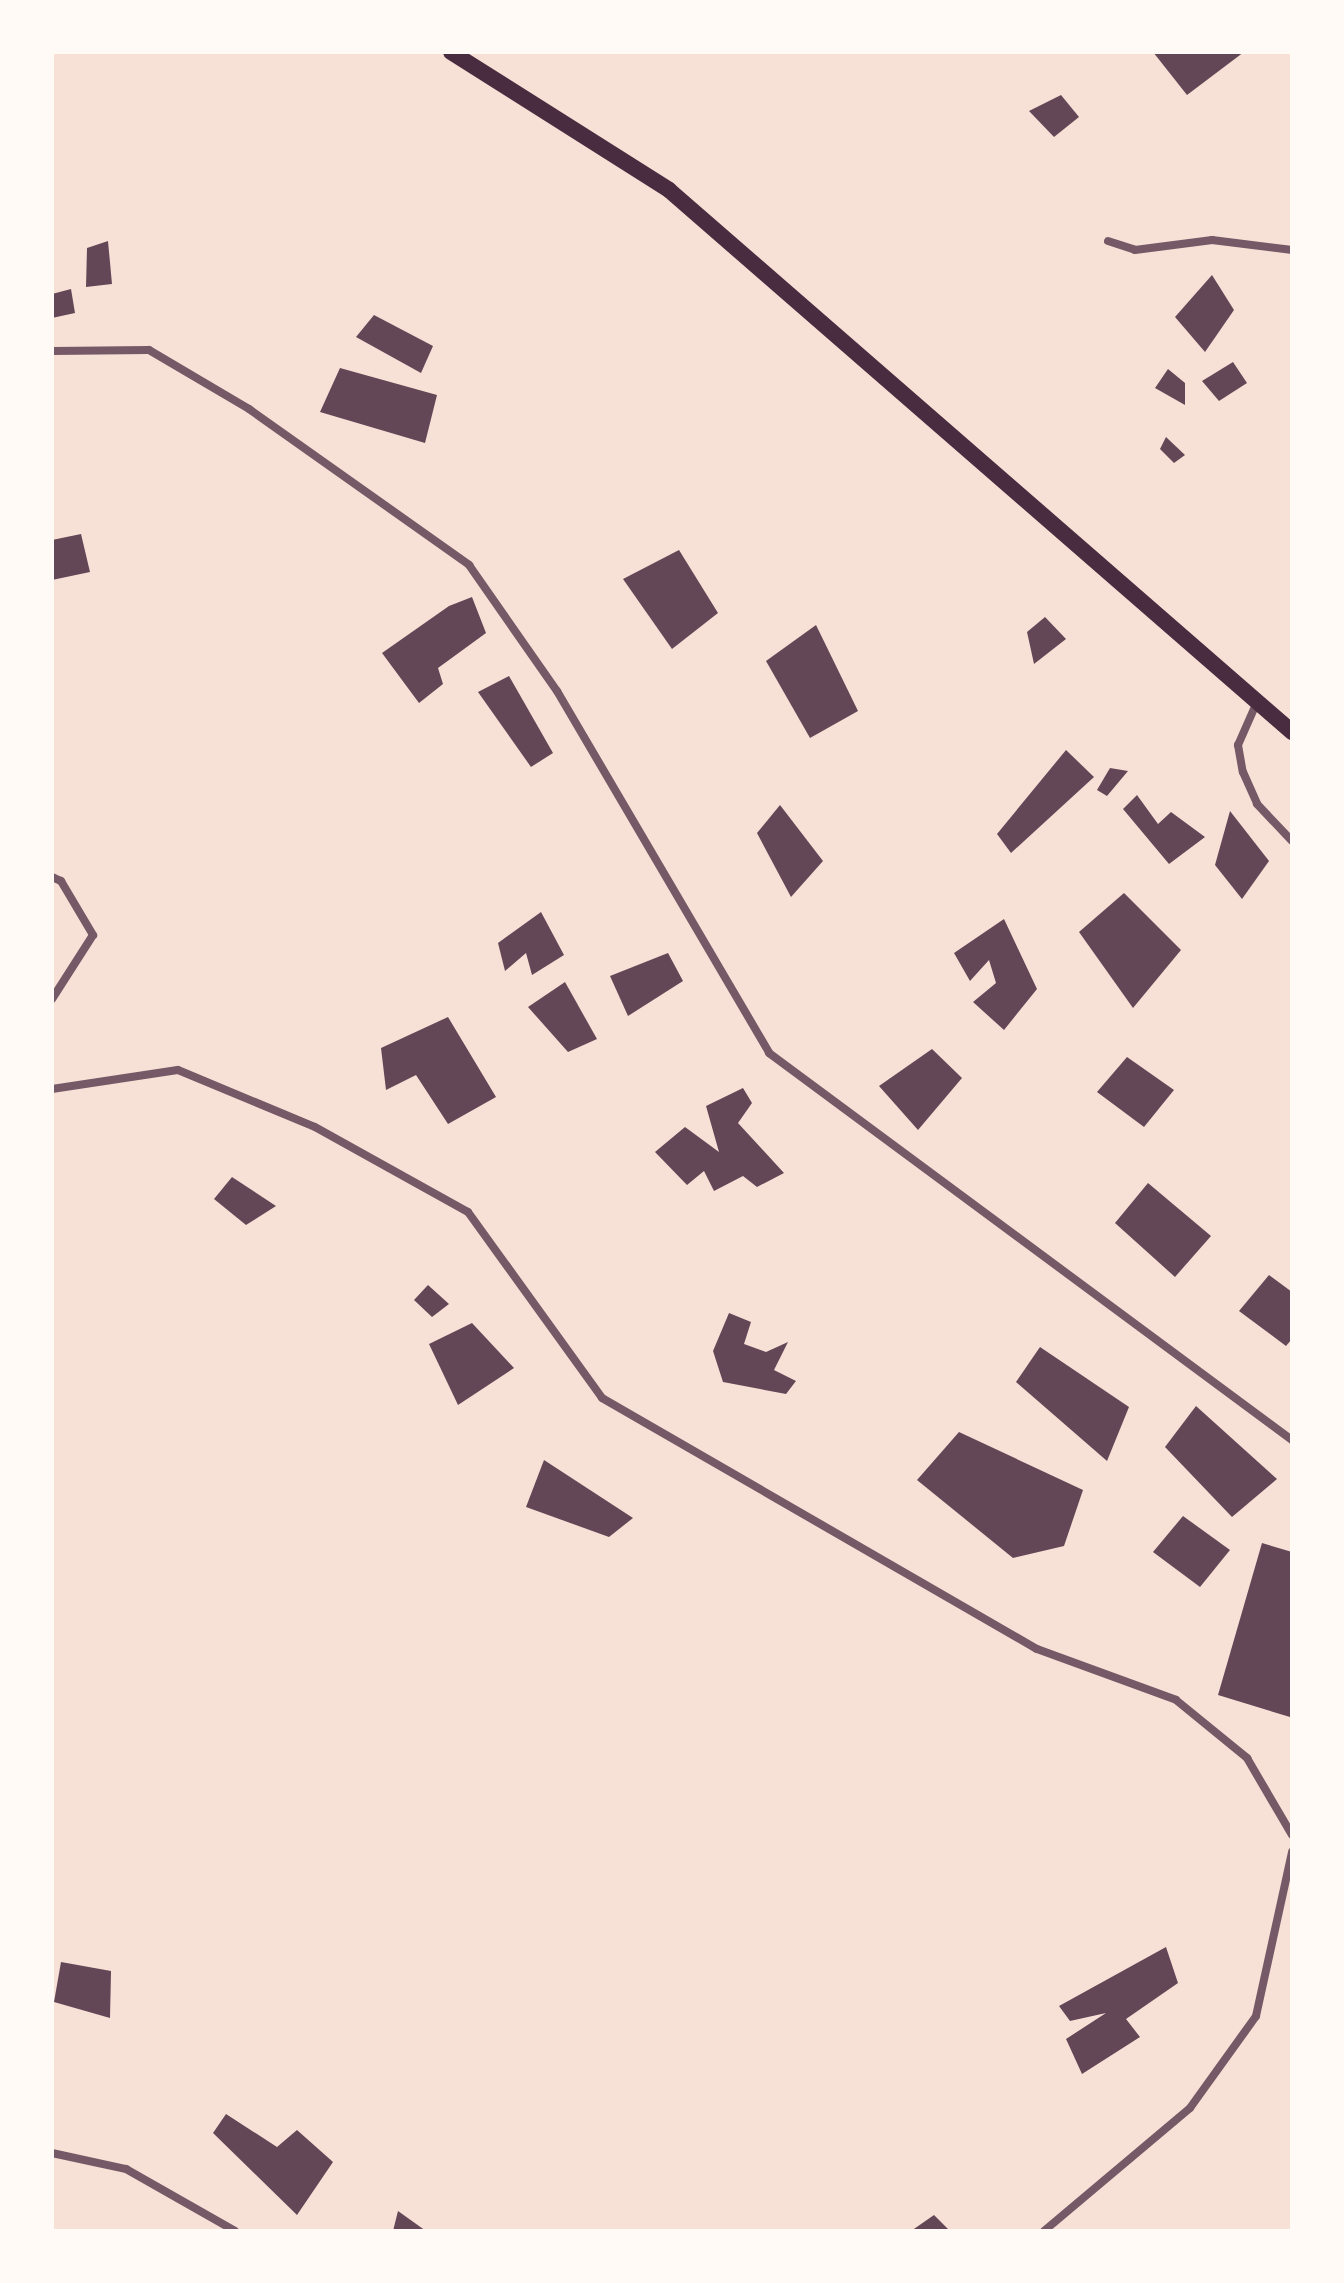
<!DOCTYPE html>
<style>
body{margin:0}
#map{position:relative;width:1344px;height:2283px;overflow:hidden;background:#f7e1d7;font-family:"Fira Sans",sans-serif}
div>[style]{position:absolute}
.building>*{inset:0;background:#644757}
.minor>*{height:8px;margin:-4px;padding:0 4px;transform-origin:4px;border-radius:4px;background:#755966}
.secondary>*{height:16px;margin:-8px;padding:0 8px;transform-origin:8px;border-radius:8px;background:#4a2c40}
span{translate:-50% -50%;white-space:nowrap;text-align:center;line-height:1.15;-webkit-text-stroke:8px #fffaf5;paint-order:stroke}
.frame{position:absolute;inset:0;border:54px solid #fffaf5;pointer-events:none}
</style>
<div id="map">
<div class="building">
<div style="clip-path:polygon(1153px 52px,1244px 52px,1187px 95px)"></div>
<div style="clip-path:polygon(1061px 95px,1079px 117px,1054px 137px,1029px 111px)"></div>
<div style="clip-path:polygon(108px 241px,112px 284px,86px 287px,87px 248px)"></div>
<div style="clip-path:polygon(1212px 275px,1234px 310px,1205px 352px,1175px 317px)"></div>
<div style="clip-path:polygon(71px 289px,75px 313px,52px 318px,52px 294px)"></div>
<div style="clip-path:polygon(374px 315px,433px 346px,421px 373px,356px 337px)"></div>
<div style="clip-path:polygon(1233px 362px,1247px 383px,1219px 401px,1202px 381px)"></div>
<div style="clip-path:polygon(340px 368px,437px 395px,425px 443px,320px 412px)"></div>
<div style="clip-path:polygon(1168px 369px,1185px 383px,1185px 405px,1155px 388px)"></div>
<div style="clip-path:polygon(1166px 437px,1185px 455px,1174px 463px,1160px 449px)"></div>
<div style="clip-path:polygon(81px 534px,90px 572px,52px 580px,52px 540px)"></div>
<div style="clip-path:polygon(679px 550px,718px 613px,672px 649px,623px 579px)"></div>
<div style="clip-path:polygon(472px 597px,486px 633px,438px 668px,443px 684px,419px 703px,382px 653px,449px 606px)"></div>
<div style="clip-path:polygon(1045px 617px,1066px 639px,1034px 664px,1027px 632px)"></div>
<div style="clip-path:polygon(816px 625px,858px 711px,810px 738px,766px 661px)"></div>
<div style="clip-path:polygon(509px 676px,553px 753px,531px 767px,478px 692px)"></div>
<div style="clip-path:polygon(1066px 750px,1094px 777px,1011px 853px,997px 834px)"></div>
<div style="clip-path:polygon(1110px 768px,1128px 771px,1107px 796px,1097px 790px)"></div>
<div style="clip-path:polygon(1137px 795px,1158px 824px,1171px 812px,1205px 837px,1169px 864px,1123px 809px)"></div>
<div style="clip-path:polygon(780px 805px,823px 861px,791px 897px,757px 833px)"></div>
<div style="clip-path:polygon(1230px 811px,1269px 861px,1242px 899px,1215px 865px)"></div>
<div style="clip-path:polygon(1124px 893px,1181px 950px,1133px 1008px,1079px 932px)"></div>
<div style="clip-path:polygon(541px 912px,564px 955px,532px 975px,526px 953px,505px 971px,498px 943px)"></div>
<div style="clip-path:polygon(1004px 919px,1037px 989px,1004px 1030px,973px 1002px,996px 983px,989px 960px,970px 981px,954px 953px)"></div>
<div style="clip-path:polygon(668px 953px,683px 981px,628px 1016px,610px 976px)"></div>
<div style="clip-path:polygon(565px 982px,597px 1039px,568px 1052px,528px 1007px)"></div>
<div style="clip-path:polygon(448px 1017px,496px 1097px,448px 1124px,416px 1075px,386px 1090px,381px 1048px)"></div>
<div style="clip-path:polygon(932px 1049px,962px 1078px,918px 1130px,879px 1086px)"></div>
<div style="clip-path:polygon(1127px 1057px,1174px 1090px,1144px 1127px,1097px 1092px)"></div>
<div style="clip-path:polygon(743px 1088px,752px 1103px,738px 1123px,784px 1173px,757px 1187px,743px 1176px,714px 1191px,704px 1171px,687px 1185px,655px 1152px,685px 1127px,719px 1152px,706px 1106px)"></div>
<div style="clip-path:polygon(232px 1177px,276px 1206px,246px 1225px,214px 1199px)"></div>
<div style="clip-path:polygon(1148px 1183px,1211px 1236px,1175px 1277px,1115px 1223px)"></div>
<div style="clip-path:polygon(1269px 1275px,1292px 1292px,1292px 1339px,1286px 1346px,1239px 1311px)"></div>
<div style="clip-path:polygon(428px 1285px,449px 1304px,432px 1317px,414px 1300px)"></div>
<div style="clip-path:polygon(729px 1313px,751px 1322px,744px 1344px,766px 1352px,788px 1342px,774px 1370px,796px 1381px,786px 1394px,723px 1382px,713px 1351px)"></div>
<div style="clip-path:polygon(472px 1323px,514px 1368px,458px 1405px,429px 1344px)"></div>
<div style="clip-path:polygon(1040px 1347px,1129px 1407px,1107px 1461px,1016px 1382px)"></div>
<div style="clip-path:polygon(1196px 1406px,1277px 1479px,1232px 1517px,1165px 1447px)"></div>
<div style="clip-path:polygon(959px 1432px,1083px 1490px,1064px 1546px,1013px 1558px,917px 1480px)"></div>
<div style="clip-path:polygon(544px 1460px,633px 1518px,609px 1537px,526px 1507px)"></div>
<div style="clip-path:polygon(1183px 1516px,1230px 1550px,1200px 1587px,1153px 1552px)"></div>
<div style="clip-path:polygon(1262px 1543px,1292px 1552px,1290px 1717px,1218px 1695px)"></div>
<div style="clip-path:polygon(1166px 1947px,1178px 1983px,1126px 2019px,1140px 2037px,1082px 2074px,1066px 2039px,1106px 2013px,1070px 2021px,1059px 2006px)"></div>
<div style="clip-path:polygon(61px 1962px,111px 1971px,110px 2018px,54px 2002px)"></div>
<div style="clip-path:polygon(226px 2114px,277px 2147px,297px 2130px,333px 2162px,297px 2215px,213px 2133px)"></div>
<div style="clip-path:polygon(398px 2211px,426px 2231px,393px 2231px)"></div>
<div style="clip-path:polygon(934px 2215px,950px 2231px,911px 2231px)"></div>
</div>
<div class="minor">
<div style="left:1108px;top:241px;width:28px;rotate:18deg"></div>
<div style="left:1135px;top:250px;width:78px;rotate:-7.4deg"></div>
<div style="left:1212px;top:240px;width:81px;rotate:7.1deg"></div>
<div style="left:52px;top:351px;width:97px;rotate:-0.6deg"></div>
<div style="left:149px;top:350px;width:116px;rotate:30.5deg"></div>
<div style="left:249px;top:409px;width:270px;rotate:35.3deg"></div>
<div style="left:469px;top:565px;width:154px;rotate:55.1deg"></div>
<div style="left:557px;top:691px;width:420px;rotate:59.6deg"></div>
<div style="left:769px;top:1053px;width:651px;rotate:36.5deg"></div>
<div style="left:1257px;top:702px;width:47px;rotate:113.8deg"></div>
<div style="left:1238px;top:745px;width:27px;rotate:80deg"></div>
<div style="left:1243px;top:772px;width:35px;rotate:66deg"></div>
<div style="left:1257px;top:804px;width:51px;rotate:46.6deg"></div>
<div style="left:52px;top:877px;width:10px;rotate:24deg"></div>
<div style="left:61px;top:881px;width:63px;rotate:59.3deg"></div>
<div style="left:93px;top:935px;width:76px;rotate:122.6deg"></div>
<div style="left:52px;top:1089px;width:127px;rotate:-8.6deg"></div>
<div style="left:178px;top:1070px;width:148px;rotate:22.6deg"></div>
<div style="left:315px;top:1127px;width:175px;rotate:29.1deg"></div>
<div style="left:468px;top:1212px;width:229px;rotate:54.2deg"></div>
<div style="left:602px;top:1398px;width:502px;rotate:29.99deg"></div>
<div style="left:1037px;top:1649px;width:148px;rotate:20.1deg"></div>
<div style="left:1176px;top:1700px;width:92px;rotate:39.2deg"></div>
<div style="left:1247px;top:1758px;width:89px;rotate:59.7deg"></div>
<div style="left:52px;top:2153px;width:76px;rotate:12.2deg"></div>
<div style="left:126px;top:2169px;width:125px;rotate:29.6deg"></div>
<div style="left:1044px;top:2231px;width:191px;rotate:-40.1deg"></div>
<div style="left:1190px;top:2108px;width:113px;rotate:-54.3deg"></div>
<div style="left:1256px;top:2016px;width:168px;rotate:-77.6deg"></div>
</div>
<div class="secondary">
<div style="left:451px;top:52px;width:258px;rotate:32.3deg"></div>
<div style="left:669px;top:190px;width:826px;rotate:41.02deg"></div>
</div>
<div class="frame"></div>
</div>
